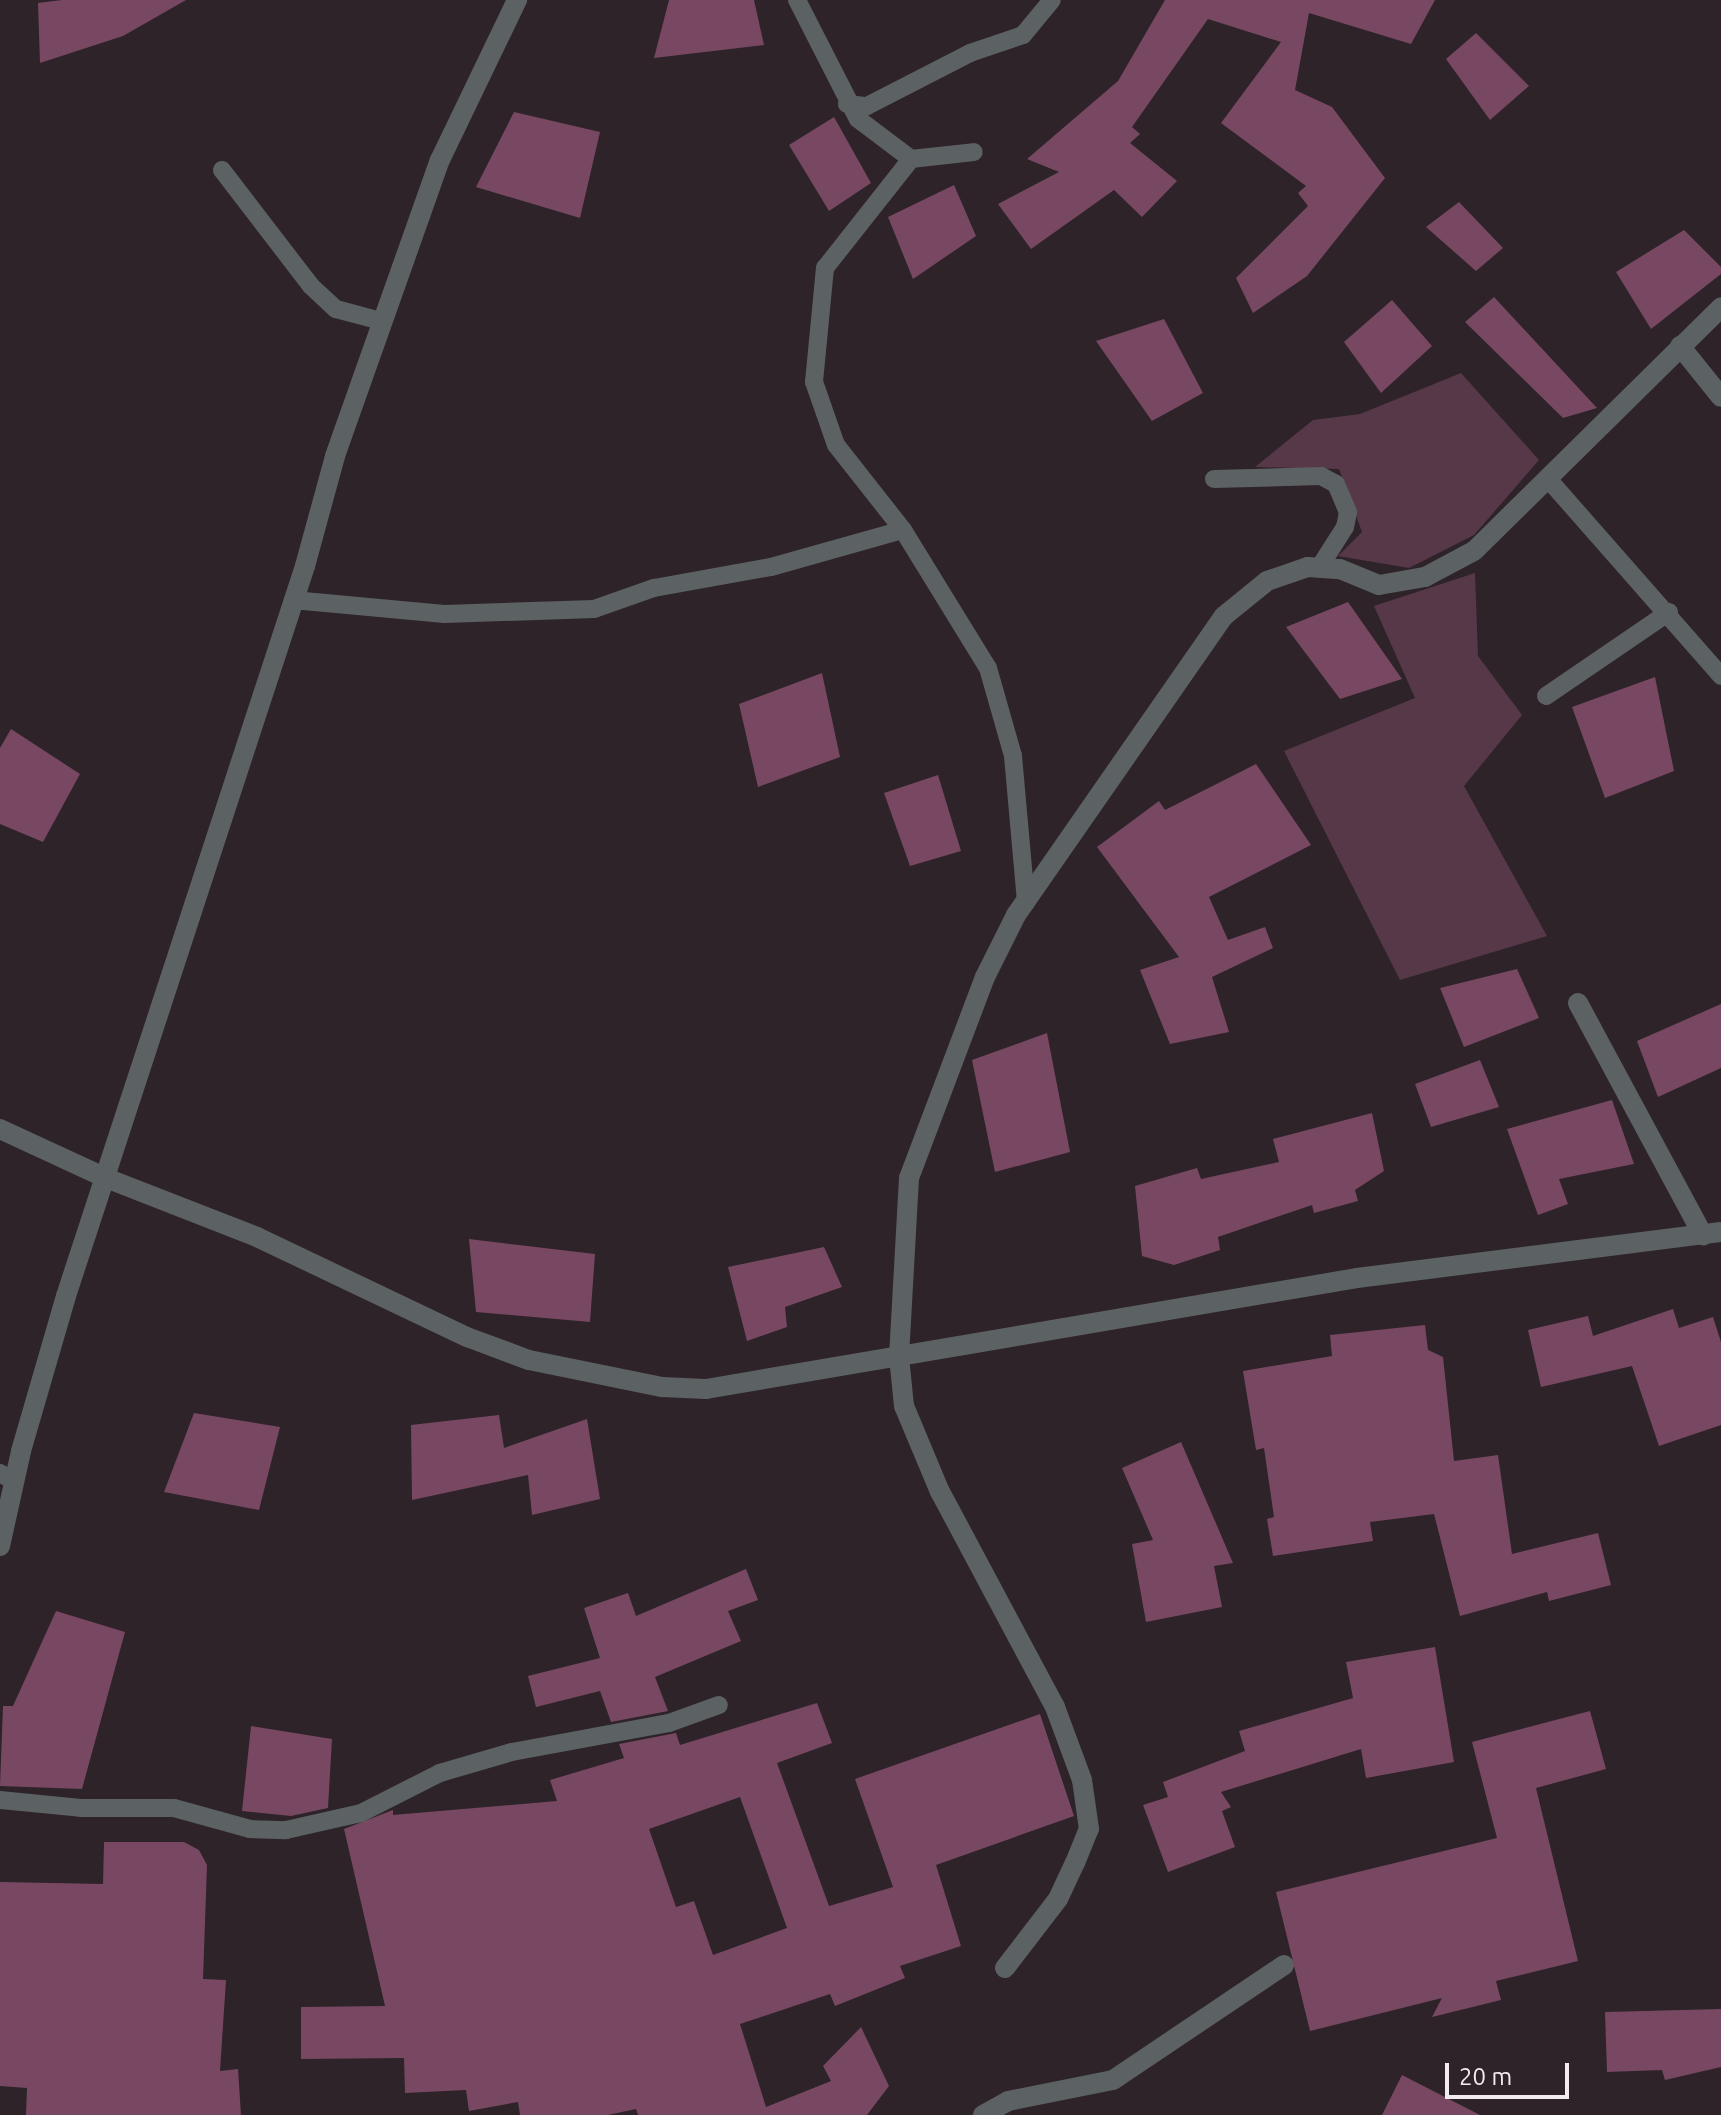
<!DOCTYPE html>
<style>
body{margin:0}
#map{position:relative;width:1721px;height:2115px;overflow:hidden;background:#2d2328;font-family:Ubuntu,sans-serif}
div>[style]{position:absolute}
.green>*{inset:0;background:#563849}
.building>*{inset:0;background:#784863}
.service>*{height:18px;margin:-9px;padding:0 9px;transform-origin:9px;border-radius:9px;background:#5c6163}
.minor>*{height:20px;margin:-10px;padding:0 10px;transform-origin:10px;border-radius:10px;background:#5c6163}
span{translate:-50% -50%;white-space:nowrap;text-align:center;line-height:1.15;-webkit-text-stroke:8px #2d2328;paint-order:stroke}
.scale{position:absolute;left:1445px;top:2063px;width:124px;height:36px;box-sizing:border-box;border:4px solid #f2ebef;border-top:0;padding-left:10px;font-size:24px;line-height:28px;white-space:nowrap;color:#f2ebef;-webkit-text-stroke:6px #2d2328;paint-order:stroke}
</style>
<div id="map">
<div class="green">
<div style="clip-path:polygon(1461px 373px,1539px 460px,1474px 535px,1409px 568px,1338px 556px,1362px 532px,1339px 469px,1255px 467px,1313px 420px,1360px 414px)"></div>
<div style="clip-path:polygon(1475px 573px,1478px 656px,1522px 715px,1464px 786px,1547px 936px,1400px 980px,1284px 751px,1415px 698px,1374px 606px)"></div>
</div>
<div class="building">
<div style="clip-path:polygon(62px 0,186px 0,123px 36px,40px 63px,38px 3px)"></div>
<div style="clip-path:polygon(669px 0,754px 0,764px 45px,654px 58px)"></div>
<div style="clip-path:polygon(1165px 0,1435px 0,1411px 44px,1309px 13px,1295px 90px,1332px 107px,1385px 178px,1307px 276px,1253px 313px,1236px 278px,1308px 206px,1298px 193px,1306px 186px,1221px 123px,1281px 42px,1208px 19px,1132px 127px,1140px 134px,1130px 143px,1177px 181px,1142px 217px,1114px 190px,1031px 249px,998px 204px,1059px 172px,1027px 159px,1118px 81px)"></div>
<div style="clip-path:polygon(1476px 33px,1529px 86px,1490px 120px,1446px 59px)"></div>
<div style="clip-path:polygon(514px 112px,600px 132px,580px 218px,476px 187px)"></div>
<div style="clip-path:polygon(834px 117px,871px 183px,829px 211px,789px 145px)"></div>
<div style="clip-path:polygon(954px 185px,976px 236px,913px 279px,888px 217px)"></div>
<div style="clip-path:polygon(1459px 202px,1503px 248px,1476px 271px,1426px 227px)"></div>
<div style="clip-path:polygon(1684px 230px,1721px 267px,1721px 274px,1651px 329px,1616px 272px)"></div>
<div style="clip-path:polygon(1494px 297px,1597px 408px,1563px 418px,1465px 322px)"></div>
<div style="clip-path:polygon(1392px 300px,1432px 346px,1381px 393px,1344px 342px)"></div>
<div style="clip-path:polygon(1164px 319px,1203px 393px,1152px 421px,1096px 341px)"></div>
<div style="clip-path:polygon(1348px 602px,1402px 679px,1340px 699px,1286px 627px)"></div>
<div style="clip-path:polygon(822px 673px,840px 757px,758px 787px,739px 704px)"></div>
<div style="clip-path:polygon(1655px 677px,1674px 771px,1605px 798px,1572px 707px)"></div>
<div style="clip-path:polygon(11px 729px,80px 774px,43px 842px,0 824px,0 748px)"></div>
<div style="clip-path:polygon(1256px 764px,1311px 845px,1209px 897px,1228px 940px,1265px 927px,1273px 948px,1212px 977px,1229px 1032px,1170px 1044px,1140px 970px,1179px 957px,1097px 847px,1159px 801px,1165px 810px)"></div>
<div style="clip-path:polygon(938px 775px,961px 851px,910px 866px,884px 793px)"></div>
<div style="clip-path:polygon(1517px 969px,1539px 1018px,1464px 1047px,1440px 988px)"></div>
<div style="clip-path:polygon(1721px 1004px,1721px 1068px,1658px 1097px,1637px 1041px)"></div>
<div style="clip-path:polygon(1047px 1033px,1070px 1152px,995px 1172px,972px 1060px)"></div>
<div style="clip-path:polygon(1480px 1060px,1499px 1107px,1431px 1127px,1415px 1084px)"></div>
<div style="clip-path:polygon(1612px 1100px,1634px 1164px,1559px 1179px,1568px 1204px,1538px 1215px,1507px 1129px)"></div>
<div style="clip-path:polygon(1372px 1113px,1384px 1171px,1355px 1190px,1358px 1201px,1314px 1213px,1312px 1205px,1218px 1237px,1220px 1250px,1174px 1265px,1142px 1256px,1135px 1186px,1197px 1168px,1201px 1179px,1279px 1162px,1273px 1139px)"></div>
<div style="clip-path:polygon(469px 1239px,595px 1254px,590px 1322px,476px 1312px)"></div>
<div style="clip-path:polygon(824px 1247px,842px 1287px,785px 1307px,787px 1327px,747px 1341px,728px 1267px)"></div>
<div style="clip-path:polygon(1673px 1309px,1679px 1328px,1713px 1317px,1721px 1342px,1721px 1425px,1659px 1446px,1632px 1366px,1541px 1387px,1528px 1330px,1588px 1316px,1593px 1336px)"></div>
<div style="clip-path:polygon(1425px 1325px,1428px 1350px,1443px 1357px,1454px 1461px,1498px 1455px,1512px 1554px,1598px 1533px,1611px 1585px,1549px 1601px,1547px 1592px,1460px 1616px,1434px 1514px,1370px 1522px,1373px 1541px,1273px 1556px,1267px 1519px,1274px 1517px,1264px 1448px,1256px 1450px,1243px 1371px,1332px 1356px,1330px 1335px)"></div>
<div style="clip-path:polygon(194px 1413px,280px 1427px,259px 1510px,164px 1492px)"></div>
<div style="clip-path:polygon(499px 1415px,504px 1448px,587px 1419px,600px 1499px,532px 1515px,528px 1475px,412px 1500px,411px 1425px)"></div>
<div style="clip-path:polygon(1181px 1442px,1233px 1563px,1214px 1566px,1222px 1607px,1146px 1622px,1132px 1544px,1153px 1540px,1122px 1468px)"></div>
<div style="clip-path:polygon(746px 1569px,758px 1600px,728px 1611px,741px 1641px,655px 1677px,668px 1711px,611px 1722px,600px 1691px,536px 1707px,528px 1676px,600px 1658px,584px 1608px,628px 1593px,636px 1616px)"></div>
<div style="clip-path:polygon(56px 1611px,125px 1632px,82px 1789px,0 1786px,3px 1706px,13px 1706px)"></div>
<div style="clip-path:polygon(1435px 1647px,1454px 1762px,1366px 1778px,1361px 1749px,1221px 1792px,1231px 1807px,1222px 1811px,1235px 1847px,1168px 1872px,1143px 1805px,1168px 1797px,1163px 1782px,1245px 1751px,1239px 1731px,1353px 1698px,1346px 1662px)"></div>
<div style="clip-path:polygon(evenodd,817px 1703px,832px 1743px,777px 1763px,829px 1906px,893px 1887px,855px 1779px,1040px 1714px,1074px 1816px,936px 1865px,961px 1946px,900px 1966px,905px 1978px,835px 2006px,830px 1994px,740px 2024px,766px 2107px,831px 2081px,823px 2066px,861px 2027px,889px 2086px,867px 2115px,638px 2115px,636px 2109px,608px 2115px,520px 2115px,518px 2102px,469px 2111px,466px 2090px,405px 2093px,404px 2058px,301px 2059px,301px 2007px,385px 2006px,344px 1829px,393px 1810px,393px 1815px,557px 1801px,550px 1780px,624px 1758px,619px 1744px,676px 1733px,680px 1745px,817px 1703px,740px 1797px,787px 1928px,713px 1955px,694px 1901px,676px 1907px,649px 1829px,740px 1797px)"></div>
<div style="clip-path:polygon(1590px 1711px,1606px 1769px,1536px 1788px,1578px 1961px,1496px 1981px,1501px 2000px,1432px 2017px,1442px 1998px,1310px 2031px,1276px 1892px,1497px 1838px,1472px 1742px)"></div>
<div style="clip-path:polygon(251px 1726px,332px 1739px,328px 1808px,291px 1816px,242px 1811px)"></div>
<div style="clip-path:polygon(104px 1842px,184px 1842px,199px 1850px,207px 1865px,203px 1979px,226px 1980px,220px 2071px,238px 2069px,241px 2115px,26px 2115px,27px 2088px,0 2086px,0 1882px,103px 1884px)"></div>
<div style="clip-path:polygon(1721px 2009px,1721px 2067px,1665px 2080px,1662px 2070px,1607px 2072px,1605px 2012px)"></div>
<div style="clip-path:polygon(1402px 2075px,1480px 2115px,1382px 2115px)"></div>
</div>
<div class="service">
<div style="left:797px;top:0;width:134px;rotate:62.9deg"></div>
<div style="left:858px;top:119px;width:66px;rotate:37deg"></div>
<div style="left:911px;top:159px;width:63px;rotate:-6.3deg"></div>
<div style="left:847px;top:104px;width:20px;rotate:6deg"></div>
<div style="left:867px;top:106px;width:116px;rotate:-27.2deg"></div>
<div style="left:970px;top:53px;width:56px;rotate:-18.8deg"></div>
<div style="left:1023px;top:35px;width:45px;rotate:-50.4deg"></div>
<div style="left:222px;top:170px;width:146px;rotate:52.5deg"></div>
<div style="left:311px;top:286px;width:34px;rotate:43deg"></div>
<div style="left:336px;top:309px;width:47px;rotate:14.9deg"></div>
<div style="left:1214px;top:479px;width:107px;rotate:-1.6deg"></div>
<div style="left:1321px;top:476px;width:17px;rotate:28deg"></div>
<div style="left:1336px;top:484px;width:30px;rotate:67deg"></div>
<div style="left:1348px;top:512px;width:15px;rotate:101deg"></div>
<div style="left:1345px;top:527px;width:49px;rotate:122.4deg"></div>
<div style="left:1549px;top:480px;width:261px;rotate:48.7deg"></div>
<div style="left:903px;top:530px;width:108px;rotate:-128.2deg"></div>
<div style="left:836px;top:445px;width:67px;rotate:-109.2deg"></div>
<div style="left:814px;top:382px;width:115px;rotate:-84.5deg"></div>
<div style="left:825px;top:268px;width:139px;rotate:-51.7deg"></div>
<div style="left:293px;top:600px;width:152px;rotate:5.3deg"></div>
<div style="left:444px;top:614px;width:150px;rotate:-1.9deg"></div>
<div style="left:594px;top:609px;width:64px;rotate:-19.3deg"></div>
<div style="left:654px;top:588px;width:119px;rotate:-10.2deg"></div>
<div style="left:771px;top:567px;width:137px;rotate:-15.7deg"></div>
<div style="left:903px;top:530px;width:162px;rotate:58.4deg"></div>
<div style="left:988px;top:668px;width:91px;rotate:74.1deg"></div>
<div style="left:1013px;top:756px;width:147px;rotate:84.9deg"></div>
<div style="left:1546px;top:696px;width:149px;rotate:-34.3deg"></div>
<div style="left:0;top:1473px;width:16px;rotate:30deg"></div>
<div style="left:0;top:1800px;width:81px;rotate:5.6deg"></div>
<div style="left:81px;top:1808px;width:93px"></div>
<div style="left:174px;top:1808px;width:79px;rotate:15.4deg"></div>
<div style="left:250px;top:1829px;width:36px;rotate:2deg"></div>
<div style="left:286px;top:1830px;width:77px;rotate:-12.8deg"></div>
<div style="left:361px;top:1813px;width:89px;rotate:-26.9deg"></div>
<div style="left:440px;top:1773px;width:75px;rotate:-16.3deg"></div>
<div style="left:512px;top:1752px;width:160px;rotate:-10.5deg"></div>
<div style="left:669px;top:1723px;width:53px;rotate:-19.8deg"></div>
</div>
<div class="minor">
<div style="left:1680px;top:346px;width:65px;rotate:51.2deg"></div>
<div style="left:1578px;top:1003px;width:264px;rotate:61.7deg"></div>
<div style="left:0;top:1129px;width:117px;rotate:24.8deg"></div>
<div style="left:106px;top:1178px;width:162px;rotate:21.3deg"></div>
<div style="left:257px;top:1237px;width:233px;rotate:25.5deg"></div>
<div style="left:467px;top:1337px;width:66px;rotate:20.4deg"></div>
<div style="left:529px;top:1360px;width:136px;rotate:11.5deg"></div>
<div style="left:662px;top:1387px;width:44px;rotate:2.6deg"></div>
<div style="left:706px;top:1389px;width:660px;rotate:-9.68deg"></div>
<div style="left:1357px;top:1278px;width:367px;rotate:-7.2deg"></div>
<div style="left:0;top:1546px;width:97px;rotate:-77.5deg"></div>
<div style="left:21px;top:1451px;width:161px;rotate:-73.8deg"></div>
<div style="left:66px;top:1296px;width:768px;rotate:-71.87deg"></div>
<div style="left:305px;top:566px;width:114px;rotate:-74.7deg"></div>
<div style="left:335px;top:456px;width:314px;rotate:-70.5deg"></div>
<div style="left:440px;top:160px;width:178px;rotate:-64.3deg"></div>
<div style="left:1005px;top:1968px;width:87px;rotate:-52.5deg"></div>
<div style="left:1058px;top:1899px;width:40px;rotate:-65deg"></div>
<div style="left:1075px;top:1863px;width:37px;rotate:-68deg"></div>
<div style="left:1089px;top:1829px;width:49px;rotate:-98.1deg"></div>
<div style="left:1082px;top:1780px;width:78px;rotate:-110.3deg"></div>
<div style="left:1055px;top:1707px;width:244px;rotate:-118.1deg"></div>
<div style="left:940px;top:1492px;width:93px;rotate:-112.7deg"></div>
<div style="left:904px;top:1406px;width:49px;rotate:-95.8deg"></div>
<div style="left:899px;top:1357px;width:179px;rotate:-86.8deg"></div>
<div style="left:909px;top:1178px;width:215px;rotate:-69.3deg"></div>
<div style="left:985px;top:977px;width:69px;rotate:-63.4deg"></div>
<div style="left:1016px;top:915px;width:364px;rotate:-55.2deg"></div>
<div style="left:1224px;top:616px;width:55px;rotate:-39.1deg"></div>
<div style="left:1267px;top:581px;width:43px;rotate:-18.9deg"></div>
<div style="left:1308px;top:567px;width:32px;rotate:4deg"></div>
<div style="left:1340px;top:569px;width:42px;rotate:22.3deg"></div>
<div style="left:1379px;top:585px;width:47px;rotate:-9.9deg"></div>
<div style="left:1425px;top:577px;width:55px;rotate:-28deg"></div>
<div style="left:1474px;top:551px;width:347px;rotate:-44.6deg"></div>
<div style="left:983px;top:2115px;width:29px;rotate:-29deg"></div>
<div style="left:1008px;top:2101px;width:107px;rotate:-11.3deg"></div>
<div style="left:1113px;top:2080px;width:206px;rotate:-33.9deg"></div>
</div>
<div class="scale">20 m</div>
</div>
